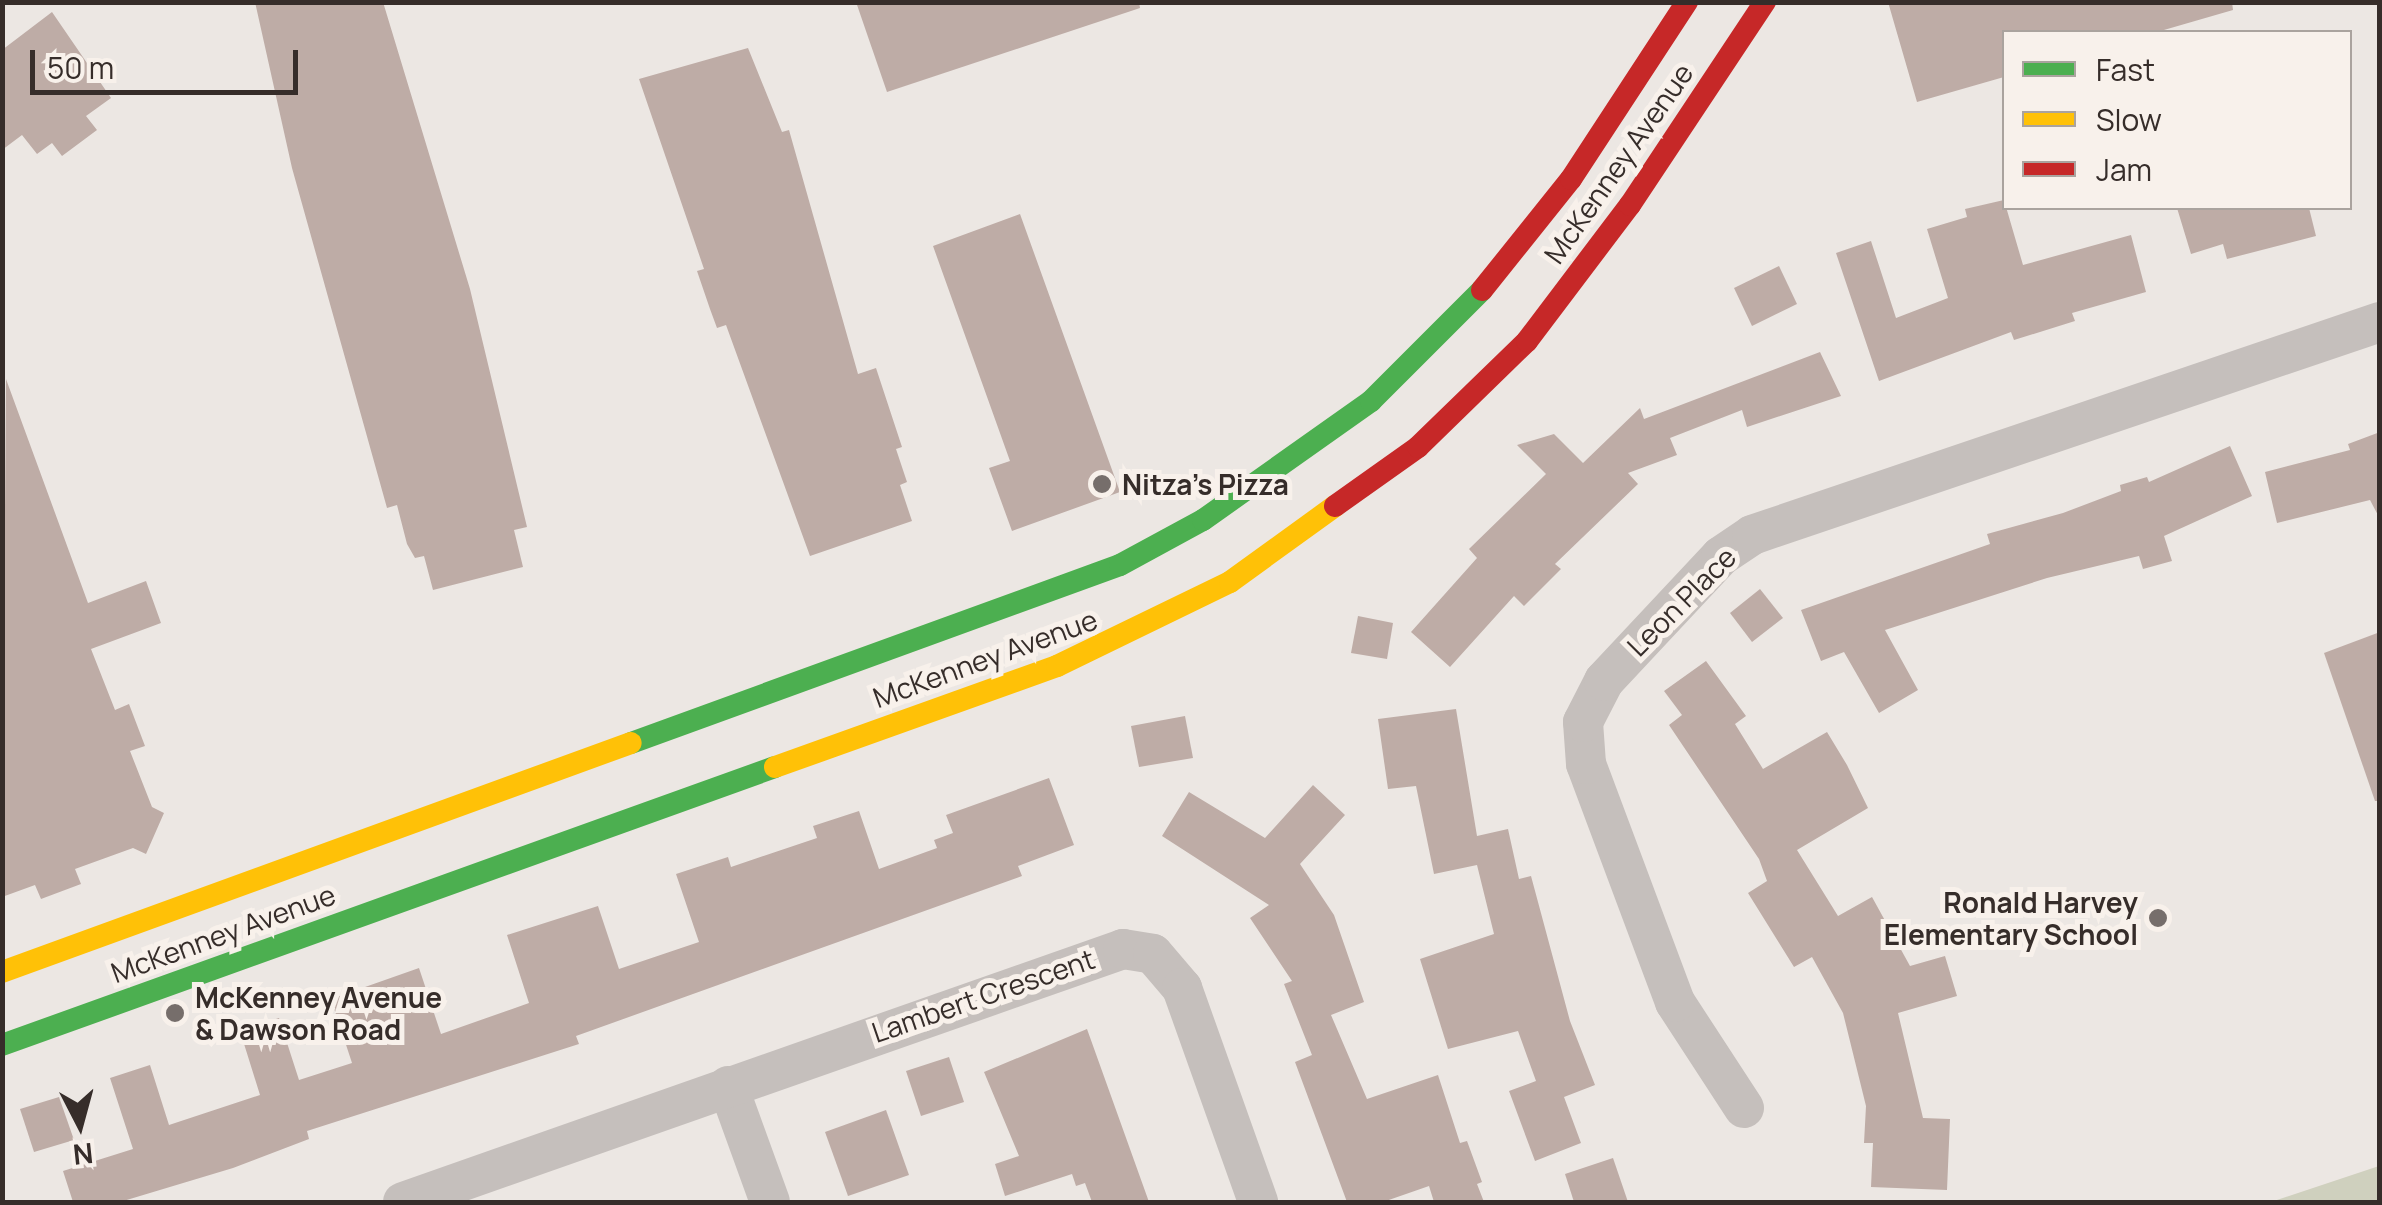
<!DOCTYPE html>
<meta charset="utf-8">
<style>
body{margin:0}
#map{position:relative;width:2382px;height:1205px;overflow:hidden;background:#ece7e3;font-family:Manrope,sans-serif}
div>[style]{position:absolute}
.green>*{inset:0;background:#cfd0be}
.building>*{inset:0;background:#beaca6}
.street>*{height:40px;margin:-20px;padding:0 20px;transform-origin:20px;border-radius:20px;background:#c5bfbc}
.fast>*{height:22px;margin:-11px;padding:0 11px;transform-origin:11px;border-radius:11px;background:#4caf50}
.slow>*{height:22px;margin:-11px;padding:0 11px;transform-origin:11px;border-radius:11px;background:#ffc107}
.jam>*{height:22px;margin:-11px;padding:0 11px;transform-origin:11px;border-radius:11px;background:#c62828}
.dots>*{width:28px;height:28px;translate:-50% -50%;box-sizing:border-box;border:5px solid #f8f1eb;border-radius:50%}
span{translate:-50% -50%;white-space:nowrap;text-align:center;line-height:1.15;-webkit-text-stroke:10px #f8f1eb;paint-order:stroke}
.street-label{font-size:28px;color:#362d2a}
.poi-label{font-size:28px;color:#362d2a;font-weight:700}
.left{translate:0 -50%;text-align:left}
.right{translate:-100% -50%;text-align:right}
.frame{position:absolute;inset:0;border:5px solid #362d2a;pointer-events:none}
.legend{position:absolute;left:2002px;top:30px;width:350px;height:180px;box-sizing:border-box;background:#f8f1eb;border:2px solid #aaa39e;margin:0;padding:12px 18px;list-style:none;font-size:30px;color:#362d2a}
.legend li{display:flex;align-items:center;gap:20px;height:50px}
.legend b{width:50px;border:2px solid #aaa39e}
.north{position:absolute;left:30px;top:1075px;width:100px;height:100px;-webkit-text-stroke:8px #f8f1eb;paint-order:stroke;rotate:174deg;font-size:28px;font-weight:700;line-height:40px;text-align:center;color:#362d2a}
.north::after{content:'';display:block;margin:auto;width:35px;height:45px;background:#362d2a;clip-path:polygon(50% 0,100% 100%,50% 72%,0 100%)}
.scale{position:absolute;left:30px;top:50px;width:268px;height:45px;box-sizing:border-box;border:5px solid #362d2a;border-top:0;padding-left:12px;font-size:30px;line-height:35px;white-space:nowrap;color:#362d2a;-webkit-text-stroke:8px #f8f1eb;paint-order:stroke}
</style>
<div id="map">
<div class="green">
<div style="clip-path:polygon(2379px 1166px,2379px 1202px,2271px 1202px)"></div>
</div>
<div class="building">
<div style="clip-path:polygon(255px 2px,383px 2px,470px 289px,527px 527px,514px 530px,523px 567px,433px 590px,424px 556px,415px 558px,407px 544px,397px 505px,387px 508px,292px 168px)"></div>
<div style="clip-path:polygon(856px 2px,1139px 2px,1140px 8px,887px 92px)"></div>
<div style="clip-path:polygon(1888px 2px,2232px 2px,2233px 10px,2157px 32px,2004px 32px,2004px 77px,1917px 102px)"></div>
<div style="clip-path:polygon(52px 12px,111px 98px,86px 116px,97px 130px,62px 156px,52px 143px,37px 154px,22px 135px,2px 150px,2px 50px)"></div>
<div style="clip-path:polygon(748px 48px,782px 132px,789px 130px,858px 374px,876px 368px,902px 447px,896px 449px,907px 482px,900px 485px,912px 521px,810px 556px,726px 325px,717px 328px,710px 309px,697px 271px,704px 269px,639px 79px)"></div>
<div style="clip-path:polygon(2004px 200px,2023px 265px,2131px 235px,2146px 292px,2072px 313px,2075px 321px,2014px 340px,2011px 332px,1879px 381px,1836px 253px,1871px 241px,1896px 318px,1948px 298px,1927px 229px,1967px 217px,1965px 209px)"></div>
<div style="clip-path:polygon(2177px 208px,2309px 208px,2316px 236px,2227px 259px,2223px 244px,2191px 254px)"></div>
<div style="clip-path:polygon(1020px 214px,1120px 492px,1012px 531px,989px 468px,1010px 461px,933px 246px)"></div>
<div style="clip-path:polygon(1779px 266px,1797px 304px,1752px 326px,1734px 288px)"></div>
<div style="clip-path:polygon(1820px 352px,1841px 396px,1747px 427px,1742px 410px,1670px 438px,1677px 455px,1628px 473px,1638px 484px,1555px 564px,1561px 569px,1524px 606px,1514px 596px,1450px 667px,1411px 632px,1477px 558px,1469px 549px,1546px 474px,1517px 445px,1554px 434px,1583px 463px,1640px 408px,1644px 419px)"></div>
<div style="clip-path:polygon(6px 379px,88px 603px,146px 581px,161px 623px,91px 649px,115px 710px,129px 704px,145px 746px,130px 751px,152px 807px,164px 813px,146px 854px,133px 848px,75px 869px,81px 884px,41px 899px,35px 885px,2px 897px)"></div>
<div style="clip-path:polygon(2380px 432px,2380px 519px,2370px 500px,2277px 523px,2265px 472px,2350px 450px,2348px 444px)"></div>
<div style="clip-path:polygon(2230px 446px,2252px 496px,2164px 536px,2172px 561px,2143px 569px,2139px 556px,2047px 578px,1885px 630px,1918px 690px,1879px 713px,1844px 652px,1821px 661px,1801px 610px,1990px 544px,1987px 534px,2063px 513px,2121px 491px,2120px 485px,2147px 477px,2149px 482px)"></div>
<div style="clip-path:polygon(1760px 589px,1783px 618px,1752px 642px,1730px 613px)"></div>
<div style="clip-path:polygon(1358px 616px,1393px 623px,1387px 659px,1351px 653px)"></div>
<div style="clip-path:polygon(2380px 632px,2380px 801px,2375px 801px,2324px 653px)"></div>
<div style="clip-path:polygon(1706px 661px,1746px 716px,1735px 724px,1763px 769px,1827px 732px,1847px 765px,1868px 808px,1797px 850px,1838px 916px,1872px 897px,1910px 966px,1945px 956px,1957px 996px,1898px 1013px,1923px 1118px,1950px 1119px,1947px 1190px,1871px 1187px,1873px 1143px,1864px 1143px,1866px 1106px,1843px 1013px,1812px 957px,1794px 967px,1748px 893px,1767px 881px,1759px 859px,1669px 725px,1682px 715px,1664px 691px)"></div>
<div style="clip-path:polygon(1456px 709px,1477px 836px,1508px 829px,1519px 879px,1531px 876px,1570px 1021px,1595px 1085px,1564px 1097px,1581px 1143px,1535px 1161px,1509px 1091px,1536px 1081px,1518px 1031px,1448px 1049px,1420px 959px,1494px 934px,1477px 865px,1434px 874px,1416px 786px,1388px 789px,1378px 719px)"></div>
<div style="clip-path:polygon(1185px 716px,1193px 758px,1139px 767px,1131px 726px)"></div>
<div style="clip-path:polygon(1049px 778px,1074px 845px,1018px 866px,1022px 876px,576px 1036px,579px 1044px,307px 1131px,309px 1139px,233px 1168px,120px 1202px,73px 1202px,63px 1171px,133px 1149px,110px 1078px,150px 1065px,169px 1125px,260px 1095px,240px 1031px,279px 1018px,299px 1080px,352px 1063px,331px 999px,419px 968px,441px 1034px,529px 1003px,507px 935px,598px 906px,619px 969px,699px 942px,676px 874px,728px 857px,731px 867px,817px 838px,813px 826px,859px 811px,879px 869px,937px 848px,934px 840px,953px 833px,946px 815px)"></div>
<div style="clip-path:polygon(1313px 785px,1345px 815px,1300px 864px,1334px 915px,1364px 1002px,1331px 1015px,1367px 1099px,1438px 1075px,1460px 1143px,1467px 1141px,1482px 1182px,1477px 1184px,1484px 1202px,1434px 1202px,1429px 1186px,1383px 1202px,1347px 1202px,1295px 1062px,1312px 1055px,1284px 984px,1292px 981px,1250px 918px,1269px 905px,1162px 836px,1189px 792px,1265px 838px)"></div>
<div style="clip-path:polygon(1087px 1029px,1149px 1202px,1092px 1202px,1085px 1183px,1076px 1186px,1072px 1174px,1005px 1196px,995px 1164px,1019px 1156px,984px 1072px)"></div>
<div style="clip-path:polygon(949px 1057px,964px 1102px,921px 1116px,906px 1071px)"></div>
<div style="clip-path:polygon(59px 1097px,74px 1140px,34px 1152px,20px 1109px)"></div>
<div style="clip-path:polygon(886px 1110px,909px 1175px,848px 1196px,825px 1132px)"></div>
<div style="clip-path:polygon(1613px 1158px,1628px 1202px,1574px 1202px,1565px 1174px)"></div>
</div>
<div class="street">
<div style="left:728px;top:1086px;width:123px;rotate:70.1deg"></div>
<div style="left:1744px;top:1108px;width:126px;rotate:-123.1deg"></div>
<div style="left:1675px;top:1002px;width:254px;rotate:-110.5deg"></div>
<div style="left:1586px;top:764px;width:42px;rotate:-94.1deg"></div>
<div style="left:1583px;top:722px;width:46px;rotate:-62.9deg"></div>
<div style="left:1604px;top:681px;width:171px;rotate:-46.9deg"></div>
<div style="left:1721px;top:556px;width:37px;rotate:-34deg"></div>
<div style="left:1752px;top:535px;width:663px;rotate:-18.74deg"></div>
<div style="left:403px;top:1202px;width:763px;rotate:-19.36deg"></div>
<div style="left:1123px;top:949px;width:30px;rotate:9deg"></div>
<div style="left:1153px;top:954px;width:45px;rotate:49.5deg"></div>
<div style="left:1182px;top:988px;width:227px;rotate:70.4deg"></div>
</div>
<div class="fast">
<div style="left:631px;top:743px;width:520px;rotate:-20deg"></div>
<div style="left:1120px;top:565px;width:94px;rotate:-28.5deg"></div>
<div style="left:1203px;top:520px;width:206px;rotate:-35.3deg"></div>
<div style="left:1371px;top:401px;width:157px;rotate:-45deg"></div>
<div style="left:2px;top:1045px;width:821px;rotate:-19.78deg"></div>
</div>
<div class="slow">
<div style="left:775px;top:767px;width:300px;rotate:-19.7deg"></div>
<div style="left:1057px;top:666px;width:192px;rotate:-25.9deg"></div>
<div style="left:1230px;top:582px;width:130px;rotate:-35.9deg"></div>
<div style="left:2px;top:972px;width:669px;rotate:-20.01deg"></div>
</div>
<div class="jam">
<div style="left:1482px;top:290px;width:142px;rotate:-51.3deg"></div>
<div style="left:1571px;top:179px;width:212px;rotate:-56.8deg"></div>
<div style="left:1335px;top:506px;width:102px;rotate:-35.4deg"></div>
<div style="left:1418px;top:447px;width:152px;rotate:-44.2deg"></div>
<div style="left:1527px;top:341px;width:171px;rotate:-52.9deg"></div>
<div style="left:1630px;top:205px;width:244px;rotate:-56.4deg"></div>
</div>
<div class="dots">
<div style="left:1102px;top:484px;background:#766e6b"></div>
<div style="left:2158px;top:918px;background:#766e6b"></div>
<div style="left:175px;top:1013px;background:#766e6b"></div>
</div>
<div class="street-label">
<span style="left:1618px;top:163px;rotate:-55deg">McKenney Avenue</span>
<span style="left:1681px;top:601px;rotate:-45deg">Leon Place</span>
<span style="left:985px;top:658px;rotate:-20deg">McKenney Avenue</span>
<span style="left:223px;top:933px;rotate:-20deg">McKenney Avenue</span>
<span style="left:983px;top:995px;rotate:-19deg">Lambert Crescent</span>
</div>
<div class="poi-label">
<span class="left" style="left:1122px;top:484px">Nitza’s Pizza</span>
<span class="right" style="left:2138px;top:918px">Ronald Harvey<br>Elementary School</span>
<span class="left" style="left:195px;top:1013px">McKenney Avenue<br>&amp; Dawson Road</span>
</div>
<div class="frame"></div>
<ul class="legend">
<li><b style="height:12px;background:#4caf50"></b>Fast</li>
<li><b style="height:12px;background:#ffc107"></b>Slow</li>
<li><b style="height:12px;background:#c62828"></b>Jam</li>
</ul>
<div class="north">N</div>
<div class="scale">50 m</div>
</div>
